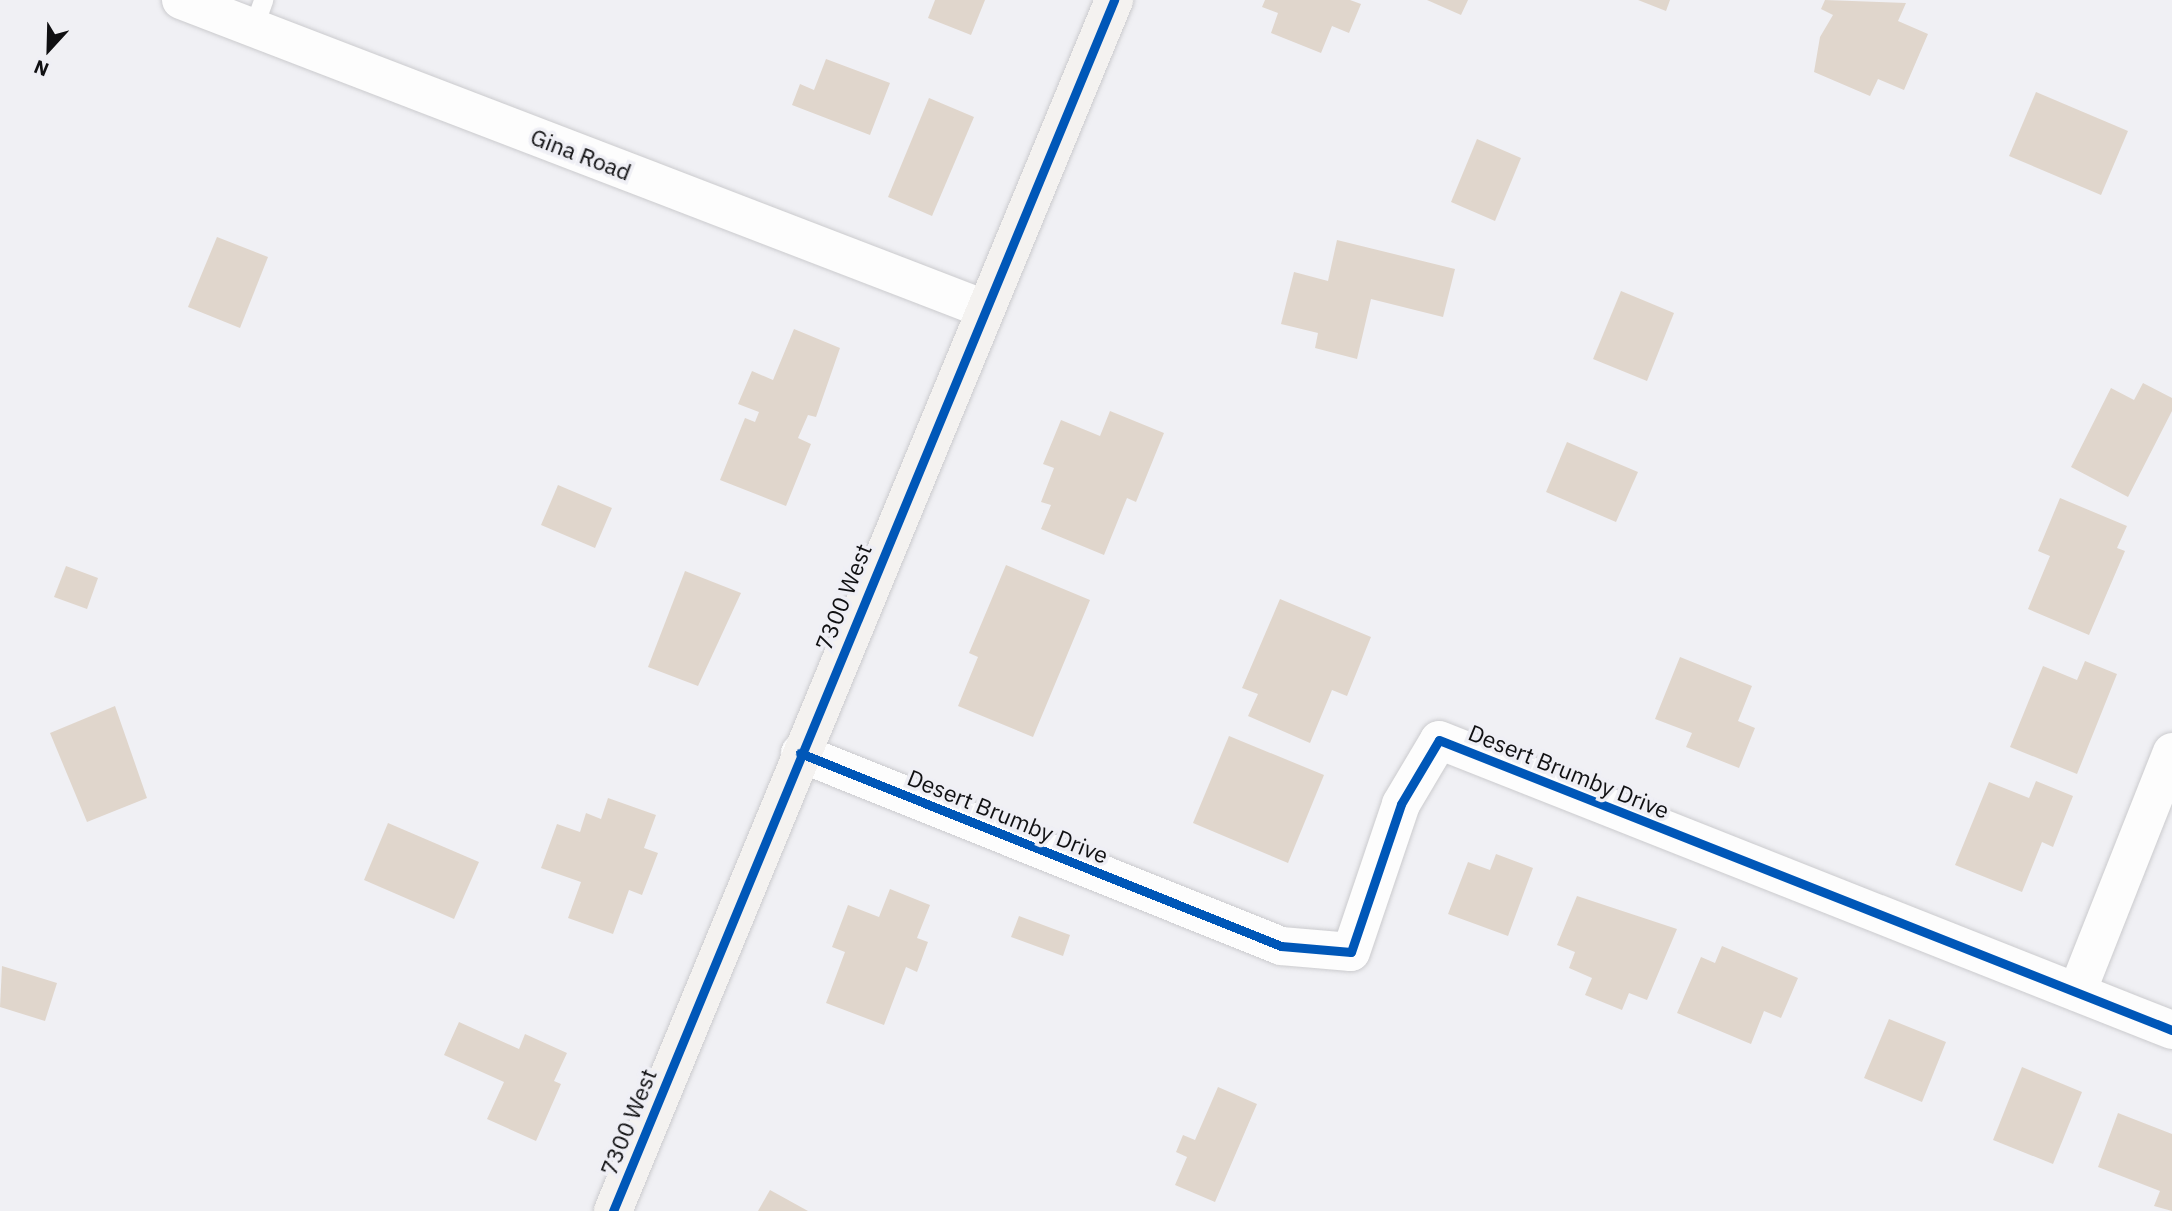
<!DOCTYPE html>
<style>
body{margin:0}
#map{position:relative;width:2172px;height:1211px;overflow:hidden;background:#f0f0f4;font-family:"IBM Plex Sans",sans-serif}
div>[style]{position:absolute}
.building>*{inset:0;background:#e0d6cc}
.roads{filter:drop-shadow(0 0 2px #cbcbce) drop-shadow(0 0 2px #cbcbce)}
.lane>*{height:19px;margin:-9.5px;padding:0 9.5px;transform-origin:9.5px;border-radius:9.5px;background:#fdfdfd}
.street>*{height:38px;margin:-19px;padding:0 19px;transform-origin:19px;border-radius:19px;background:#fdfdfd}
.secondary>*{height:38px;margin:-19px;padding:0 19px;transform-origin:19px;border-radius:19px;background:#f4f2f0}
.cycleway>*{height:9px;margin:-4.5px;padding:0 4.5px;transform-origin:4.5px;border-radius:4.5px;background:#0057b8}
span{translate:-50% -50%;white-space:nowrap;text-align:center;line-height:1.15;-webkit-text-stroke:7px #efeff5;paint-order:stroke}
.street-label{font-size:23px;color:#101012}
.north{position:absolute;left:14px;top:14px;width:70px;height:70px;-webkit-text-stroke:5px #efeff5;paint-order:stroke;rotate:202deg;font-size:19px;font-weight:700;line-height:28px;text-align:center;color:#101012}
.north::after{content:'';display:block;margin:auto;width:24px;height:32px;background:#101012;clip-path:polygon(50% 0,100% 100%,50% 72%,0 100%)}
</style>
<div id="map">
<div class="building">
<div style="clip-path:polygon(935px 0,985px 0,971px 35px,928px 18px)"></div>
<div style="clip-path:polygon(1265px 0,1350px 0,1361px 4px,1349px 33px,1332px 26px,1321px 53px,1271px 33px,1278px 13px,1262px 7px)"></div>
<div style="clip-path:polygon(1427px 0,1468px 0,1461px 15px)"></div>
<div style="clip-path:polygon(1638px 0,1670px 0,1666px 11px)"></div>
<div style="clip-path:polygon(1825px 0,1906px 3px,1898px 21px,1928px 34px,1904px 90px,1878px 79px,1870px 96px,1814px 72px,1820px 37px,1833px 15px,1821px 9px)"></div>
<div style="clip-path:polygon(826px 59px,890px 83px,870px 135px,792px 105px,800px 84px,814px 90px)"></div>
<div style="clip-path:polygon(2036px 92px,2128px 131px,2101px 195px,2009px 156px)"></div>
<div style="clip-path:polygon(929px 98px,974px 117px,932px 216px,888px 197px)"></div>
<div style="clip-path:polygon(1477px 139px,1521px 158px,1495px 221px,1451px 202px)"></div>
<div style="clip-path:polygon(217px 237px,268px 257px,240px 328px,188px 307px)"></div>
<div style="clip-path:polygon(1337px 240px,1455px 269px,1443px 317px,1371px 299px,1357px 359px,1315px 348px,1318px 333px,1281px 324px,1294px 272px,1328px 281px)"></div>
<div style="clip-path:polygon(1621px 291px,1674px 313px,1647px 381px,1593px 359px)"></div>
<div style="clip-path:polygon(794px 329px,840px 348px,816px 417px,808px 415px,798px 438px,811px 444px,786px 506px,720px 480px,745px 418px,755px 422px,759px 412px,738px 404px,752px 371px,773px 380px)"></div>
<div style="clip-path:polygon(2143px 383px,2172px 398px,2172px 411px,2128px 497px,2071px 467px,2111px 388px,2134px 400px)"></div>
<div style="clip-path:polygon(1110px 411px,1164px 433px,1136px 502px,1127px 498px,1104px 555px,1041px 529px,1051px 505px,1041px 502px,1054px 468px,1043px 464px,1061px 420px,1100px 436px)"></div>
<div style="clip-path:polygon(1567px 442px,1638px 472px,1616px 522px,1546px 492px)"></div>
<div style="clip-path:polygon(558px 485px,612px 508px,595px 548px,541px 525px)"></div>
<div style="clip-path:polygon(2060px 498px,2127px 526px,2117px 548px,2125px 551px,2089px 635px,2028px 609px,2050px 556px,2038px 551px)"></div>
<div style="clip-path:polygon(1006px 565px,1090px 600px,1033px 737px,958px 706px,978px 657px,969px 653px)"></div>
<div style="clip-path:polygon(66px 566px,98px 578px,87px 609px,54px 597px)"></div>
<div style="clip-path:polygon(685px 571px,741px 593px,698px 686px,648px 667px)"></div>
<div style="clip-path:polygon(1280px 599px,1371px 637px,1347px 696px,1332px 690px,1310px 743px,1248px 716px,1258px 694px,1242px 688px)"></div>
<div style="clip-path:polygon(1680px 657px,1752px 686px,1738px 721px,1755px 728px,1739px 768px,1686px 747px,1692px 733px,1655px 719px)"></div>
<div style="clip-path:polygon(2085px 661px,2117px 674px,2077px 774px,2010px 747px,2043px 666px,2077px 680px)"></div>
<div style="clip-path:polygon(115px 706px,147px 798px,87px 822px,50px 733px)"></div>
<div style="clip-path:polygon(1229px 736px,1324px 775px,1288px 863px,1193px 823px)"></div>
<div style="clip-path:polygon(2036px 781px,2073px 796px,2053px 847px,2042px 842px,2022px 892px,1955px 865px,1989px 782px,2029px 798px)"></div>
<div style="clip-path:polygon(608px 798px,656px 815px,644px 848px,658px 853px,642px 895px,629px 890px,613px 934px,568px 918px,581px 882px,541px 868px,557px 824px,580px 832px,586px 813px,601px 819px)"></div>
<div style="clip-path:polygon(388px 823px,479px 862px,454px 919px,364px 880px)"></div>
<div style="clip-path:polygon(1496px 854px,1533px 868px,1508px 936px,1448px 914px,1468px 862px,1490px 870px)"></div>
<div style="clip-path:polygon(890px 889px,930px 905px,917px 938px,928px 942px,917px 972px,906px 967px,884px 1025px,826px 1003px,845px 952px,832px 947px,848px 905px,879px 917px)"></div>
<div style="clip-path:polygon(1577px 896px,1677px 929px,1647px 1000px,1629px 993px,1622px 1010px,1585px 995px,1592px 978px,1569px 968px,1575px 952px,1557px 945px)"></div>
<div style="clip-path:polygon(1019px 916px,1070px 935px,1063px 956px,1011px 937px)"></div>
<div style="clip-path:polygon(1722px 946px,1798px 978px,1781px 1018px,1764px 1011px,1751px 1044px,1677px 1013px,1701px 957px,1715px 963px)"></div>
<div style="clip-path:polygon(2px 966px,57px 983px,45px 1021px,0 1007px)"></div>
<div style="clip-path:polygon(1889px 1019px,1946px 1042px,1922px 1102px,1864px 1078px)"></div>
<div style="clip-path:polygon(459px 1022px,519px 1049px,525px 1034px,567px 1053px,554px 1081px,561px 1084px,536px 1141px,487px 1119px,504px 1082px,444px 1055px)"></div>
<div style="clip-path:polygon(2022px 1067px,2082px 1092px,2053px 1164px,1993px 1140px)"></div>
<div style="clip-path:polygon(1218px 1087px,1257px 1104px,1215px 1202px,1175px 1185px,1187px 1157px,1176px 1152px,1183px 1135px,1195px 1140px)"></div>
<div style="clip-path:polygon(2118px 1113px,2172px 1134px,2172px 1211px,2154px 1206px,2160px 1191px,2098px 1167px)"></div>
<div style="clip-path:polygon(770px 1190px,808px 1211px,758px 1211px)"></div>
</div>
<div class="roads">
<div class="lane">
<div style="left:253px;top:28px;width:30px;rotate:-70deg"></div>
</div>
<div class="street">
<div style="left:181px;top:0;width:858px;rotate:21.03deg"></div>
<div style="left:800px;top:753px;width:518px;rotate:21.86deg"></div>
<div style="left:1281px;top:946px;width:70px;rotate:4.9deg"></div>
<div style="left:1351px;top:952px;width:156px;rotate:-71.3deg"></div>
<div style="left:1401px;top:804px;width:74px;rotate:-59.3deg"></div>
<div style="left:1439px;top:740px;width:788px;rotate:21.59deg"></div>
<div style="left:2077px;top:992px;width:258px;rotate:-68.4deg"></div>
</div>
<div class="secondary">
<div style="left:613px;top:1211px;width:1311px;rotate:-67.52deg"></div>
</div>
</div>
<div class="cycleway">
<div style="left:800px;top:753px;width:518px;rotate:21.86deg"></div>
<div style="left:1281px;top:946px;width:70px;rotate:4.9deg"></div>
<div style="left:1351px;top:952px;width:156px;rotate:-71.3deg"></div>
<div style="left:1401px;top:804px;width:74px;rotate:-59.3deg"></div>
<div style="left:1439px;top:740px;width:788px;rotate:21.59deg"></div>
<div style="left:613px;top:1211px;width:1311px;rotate:-67.52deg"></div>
</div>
<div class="street-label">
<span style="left:581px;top:154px;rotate:21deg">Gina Road</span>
<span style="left:843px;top:597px;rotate:-68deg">7300 West</span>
<span style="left:1569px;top:771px;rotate:22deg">Desert Brumby Drive</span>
<span style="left:1008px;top:816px;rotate:22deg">Desert Brumby Drive</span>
<span style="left:628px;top:1122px;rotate:-68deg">7300 West</span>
</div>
<div class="north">N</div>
</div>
